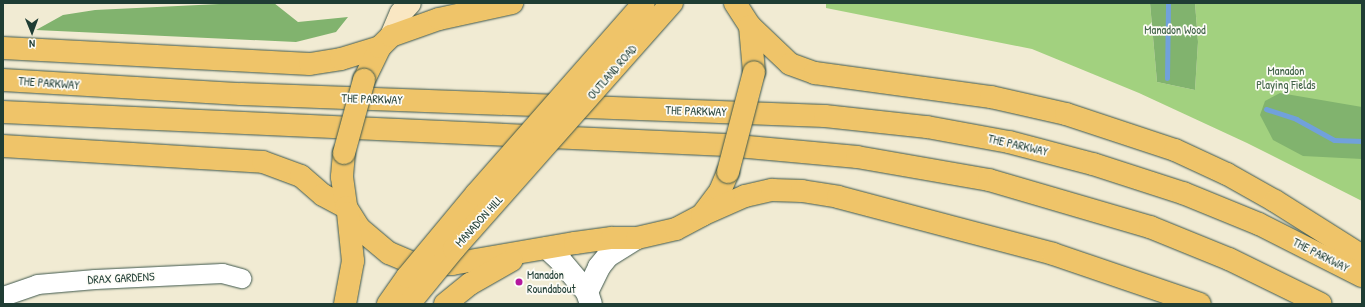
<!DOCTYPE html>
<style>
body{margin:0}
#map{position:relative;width:1365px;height:307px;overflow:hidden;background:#f1ebd3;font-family:"Patrick Hand",sans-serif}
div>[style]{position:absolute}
.green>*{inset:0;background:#a2d17f}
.forest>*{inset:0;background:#81b36e}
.stream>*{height:5px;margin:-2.5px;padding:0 2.5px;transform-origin:2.5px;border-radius:2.5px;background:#71a1db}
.roads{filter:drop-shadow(0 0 1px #3e574c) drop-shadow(0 0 1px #3e574c)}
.minor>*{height:19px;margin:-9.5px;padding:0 9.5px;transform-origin:9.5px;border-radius:9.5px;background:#fff}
.tertiary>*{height:22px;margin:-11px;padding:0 11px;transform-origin:11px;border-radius:11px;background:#fff}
.secondary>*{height:22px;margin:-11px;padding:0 11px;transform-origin:11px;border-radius:11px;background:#f9e7c3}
.trunk>*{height:22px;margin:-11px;padding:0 11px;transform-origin:11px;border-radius:11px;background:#efc469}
.bridges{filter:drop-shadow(0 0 1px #3e574c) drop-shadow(0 0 1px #3e574c)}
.primary-bridge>*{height:22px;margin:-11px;padding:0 11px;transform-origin:11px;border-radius:11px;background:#efc469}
.trunk-bridge>*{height:22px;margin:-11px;padding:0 11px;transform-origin:11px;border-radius:11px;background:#efc469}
.dots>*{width:11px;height:11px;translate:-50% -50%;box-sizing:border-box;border:2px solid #fdfcf7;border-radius:50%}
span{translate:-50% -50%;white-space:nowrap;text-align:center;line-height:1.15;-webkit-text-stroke:3.5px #fdfcf7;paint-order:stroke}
.park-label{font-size:12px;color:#406247}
.street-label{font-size:12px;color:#1f3d34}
.poi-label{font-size:12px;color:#1f3d34}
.left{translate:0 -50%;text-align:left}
.frame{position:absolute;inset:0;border:4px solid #1f3d34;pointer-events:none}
.north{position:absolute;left:12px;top:12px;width:40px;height:40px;-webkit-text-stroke:3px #fdfcf7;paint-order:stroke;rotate:179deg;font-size:11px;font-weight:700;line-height:16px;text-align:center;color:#1f3d34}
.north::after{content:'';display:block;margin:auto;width:14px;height:18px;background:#1f3d34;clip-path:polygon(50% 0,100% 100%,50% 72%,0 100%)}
</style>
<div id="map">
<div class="green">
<div style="clip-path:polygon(826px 3px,1150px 3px,1157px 82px,1195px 90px,1198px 42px,1195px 3px,1362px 3px,1362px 201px,1247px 143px,1139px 93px,1032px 49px,826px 8px)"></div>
</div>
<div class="forest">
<div style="clip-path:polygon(240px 3px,274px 3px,298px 22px,348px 17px,336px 32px,296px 42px,36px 30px,63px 15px,95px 10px)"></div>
<div style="clip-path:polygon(1150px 3px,1195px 3px,1198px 42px,1195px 90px,1157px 82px)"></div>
<div style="clip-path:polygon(1280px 93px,1362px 107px,1362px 159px,1303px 156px,1273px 140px,1260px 115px,1265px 101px)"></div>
</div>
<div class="stream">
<div style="left:1167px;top:78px;width:75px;rotate:-89.2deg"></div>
<div style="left:1266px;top:109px;width:32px;rotate:18deg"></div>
<div style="left:1296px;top:119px;width:43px;rotate:28.9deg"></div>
<div style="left:1334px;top:140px;width:28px;rotate:2deg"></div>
</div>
<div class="roads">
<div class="minor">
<div style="left:3px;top:296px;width:36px;rotate:-19deg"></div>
<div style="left:37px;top:284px;width:58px;rotate:-4.9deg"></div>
<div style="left:95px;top:279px;width:127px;rotate:-2.7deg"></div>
<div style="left:222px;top:273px;width:20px;rotate:15deg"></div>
</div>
<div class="tertiary">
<div style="left:547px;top:248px;width:19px;rotate:43deg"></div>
<div style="left:561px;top:261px;width:40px;rotate:50deg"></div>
<div style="left:587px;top:292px;width:13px;rotate:72deg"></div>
<div style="left:587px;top:292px;width:28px;rotate:-64deg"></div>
<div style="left:599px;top:267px;width:14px;rotate:-51deg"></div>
<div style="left:608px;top:256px;width:34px;rotate:-32deg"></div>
</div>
<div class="secondary">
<div style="left:391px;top:36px;width:25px;rotate:-67deg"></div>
<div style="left:401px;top:13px;width:13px;rotate:-48deg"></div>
</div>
<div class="trunk">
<div style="left:735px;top:3px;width:27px;rotate:57deg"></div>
<div style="left:750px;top:26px;width:46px;rotate:85deg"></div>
<div style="left:750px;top:26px;width:55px;rotate:43.5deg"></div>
<div style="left:790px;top:64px;width:27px;rotate:20deg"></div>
<div style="left:815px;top:73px;width:178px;rotate:7.8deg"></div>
<div style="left:991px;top:97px;width:77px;rotate:12.8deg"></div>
<div style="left:1066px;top:114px;width:115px;rotate:18.3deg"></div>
<div style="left:1175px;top:150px;width:57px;rotate:24.8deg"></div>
<div style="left:1227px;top:174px;width:55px;rotate:29.4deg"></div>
<div style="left:1275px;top:201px;width:103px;rotate:32.3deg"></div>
<div style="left:3px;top:48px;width:307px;rotate:3deg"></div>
<div style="left:310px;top:64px;width:31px;rotate:-9deg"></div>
<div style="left:341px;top:59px;width:41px;rotate:-17.1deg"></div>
<div style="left:3px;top:80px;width:238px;rotate:3.4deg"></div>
<div style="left:241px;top:94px;width:584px;rotate:2.16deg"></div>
<div style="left:825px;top:116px;width:103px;rotate:6.2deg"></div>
<div style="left:927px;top:127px;width:83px;rotate:10.4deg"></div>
<div style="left:1009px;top:142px;width:87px;rotate:14.7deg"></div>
<div style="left:1093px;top:164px;width:95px;rotate:17.9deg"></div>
<div style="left:1183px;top:193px;width:82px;rotate:22.2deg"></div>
<div style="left:1259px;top:224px;width:115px;rotate:26.8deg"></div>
<div style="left:364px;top:80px;width:37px;rotate:-64deg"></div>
<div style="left:380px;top:47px;width:16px;rotate:-45deg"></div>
<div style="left:391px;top:36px;width:51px;rotate:-19.5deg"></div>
<div style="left:439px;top:19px;width:75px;rotate:-12.4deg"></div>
<div style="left:3px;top:112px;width:724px;rotate:2.61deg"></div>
<div style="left:726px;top:145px;width:132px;rotate:5.2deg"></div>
<div style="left:857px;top:157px;width:134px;rotate:9.9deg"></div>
<div style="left:989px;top:180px;width:168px;rotate:16.3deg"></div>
<div style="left:1150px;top:227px;width:85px;rotate:22.1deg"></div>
<div style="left:1229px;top:259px;width:102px;rotate:26.1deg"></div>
<div style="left:3px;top:146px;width:260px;rotate:3.5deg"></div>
<div style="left:263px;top:162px;width:40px;rotate:20.2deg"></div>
<div style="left:301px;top:176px;width:29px;rotate:41deg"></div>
<div style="left:323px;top:195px;width:26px;rotate:28deg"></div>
<div style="left:344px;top:153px;width:24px;rotate:95deg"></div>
<div style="left:342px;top:177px;width:30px;rotate:82deg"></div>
<div style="left:346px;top:207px;width:25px;rotate:58deg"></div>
<div style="left:359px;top:228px;width:39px;rotate:40deg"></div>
<div style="left:389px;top:253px;width:28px;rotate:23deg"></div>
<div style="left:415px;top:264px;width:37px"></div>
<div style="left:452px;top:264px;width:125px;rotate:-9.7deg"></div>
<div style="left:575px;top:243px;width:37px;rotate:-8deg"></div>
<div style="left:612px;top:238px;width:25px"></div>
<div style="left:637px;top:238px;width:40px;rotate:-13deg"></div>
<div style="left:676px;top:229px;width:30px;rotate:-28deg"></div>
<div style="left:702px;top:215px;width:30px;rotate:-53deg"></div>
<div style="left:720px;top:191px;width:21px;rotate:-67deg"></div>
<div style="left:702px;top:215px;width:47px;rotate:-23.8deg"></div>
<div style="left:745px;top:196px;width:28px;rotate:-13deg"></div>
<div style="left:772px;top:190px;width:30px;rotate:2deg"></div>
<div style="left:802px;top:191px;width:36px;rotate:9deg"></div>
<div style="left:838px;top:197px;width:222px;rotate:14.8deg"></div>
<div style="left:1053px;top:254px;width:155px;rotate:18.8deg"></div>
<div style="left:345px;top:304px;width:44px;rotate:-79.5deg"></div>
<div style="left:353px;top:261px;width:48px;rotate:-95.9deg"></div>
<div style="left:445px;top:304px;width:32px;rotate:-39deg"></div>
<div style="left:470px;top:284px;width:48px;rotate:-29.7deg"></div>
</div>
</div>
<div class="bridges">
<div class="primary-bridge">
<div style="left:388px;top:304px;width:33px;rotate:-55deg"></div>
<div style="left:407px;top:277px;width:108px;rotate:-50.3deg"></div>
<div style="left:476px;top:194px;width:254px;rotate:-48.7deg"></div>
<div style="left:409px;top:304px;width:71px;rotate:-50.7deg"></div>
<div style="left:454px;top:249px;width:329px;rotate:-48.5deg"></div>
</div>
<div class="trunk-bridge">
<div style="left:344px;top:153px;width:76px;rotate:-74.7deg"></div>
<div style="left:728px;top:172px;width:103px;rotate:-75.4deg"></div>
</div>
</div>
<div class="dots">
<div style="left:519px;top:282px;background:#b5179e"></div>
</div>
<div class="park-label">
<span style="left:1175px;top:30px">Manadon Wood</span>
<span style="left:1286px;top:78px">Manadon<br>Playing Fields</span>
</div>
<div class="street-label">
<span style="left:612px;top:72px;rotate:-49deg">OUTLAND ROAD</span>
<span style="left:49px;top:83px;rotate:4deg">THE PARKWAY</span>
<span style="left:372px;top:99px;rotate:2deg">THE PARKWAY</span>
<span style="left:696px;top:111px;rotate:2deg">THE PARKWAY</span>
<span style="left:1018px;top:145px;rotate:13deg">THE PARKWAY</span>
<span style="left:479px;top:221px;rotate:-48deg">MANADON HILL</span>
<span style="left:1321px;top:255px;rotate:27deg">THE PARKWAY</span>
<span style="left:121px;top:278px;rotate:-3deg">DRAX GARDENS</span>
</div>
<div class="poi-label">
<span class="left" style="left:527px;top:282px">Manadon<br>Roundabout</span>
</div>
<div class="frame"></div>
<div class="north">N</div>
</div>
